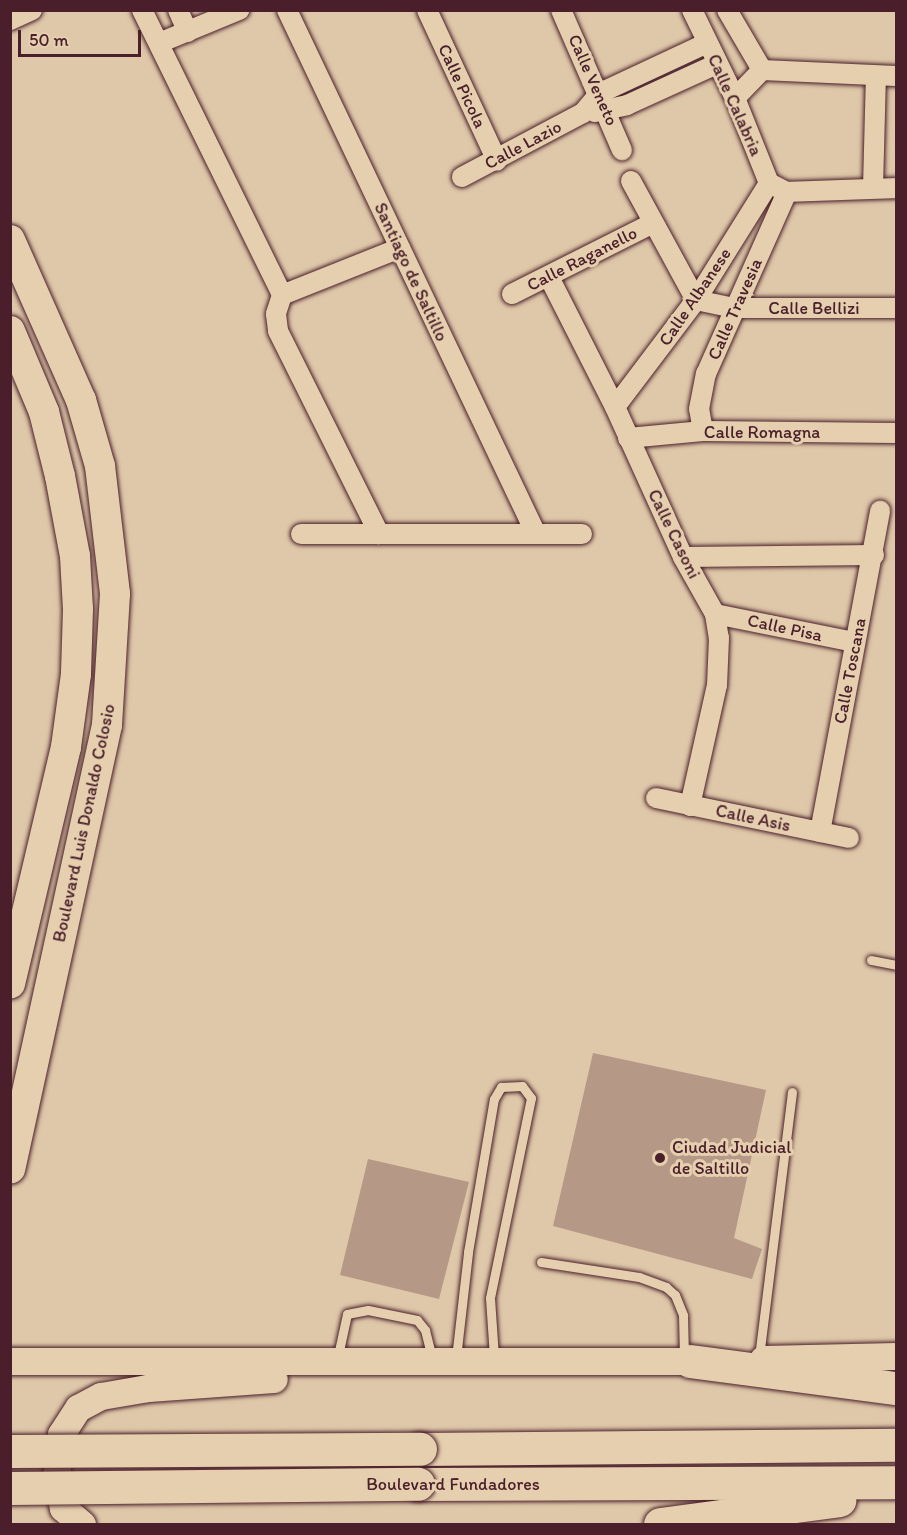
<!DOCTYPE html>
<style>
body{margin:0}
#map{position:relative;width:907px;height:1535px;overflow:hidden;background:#dfc8a9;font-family:Itim,sans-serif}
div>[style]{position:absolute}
.building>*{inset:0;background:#b59986}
.roads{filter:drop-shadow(0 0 2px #4a1f2b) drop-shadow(0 0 2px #4a1f2b)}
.lane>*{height:9px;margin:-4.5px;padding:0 4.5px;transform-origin:4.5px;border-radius:4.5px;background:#e5cfae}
.street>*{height:20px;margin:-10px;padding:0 10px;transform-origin:10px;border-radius:10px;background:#e5cfae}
.secondary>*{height:27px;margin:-13.5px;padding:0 13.5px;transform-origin:13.5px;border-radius:13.5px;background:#e5cfae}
.primary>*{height:30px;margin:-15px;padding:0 15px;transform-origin:15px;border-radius:15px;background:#e5cfae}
.highway>*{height:33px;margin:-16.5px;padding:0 16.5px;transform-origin:16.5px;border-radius:16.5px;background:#e5cfae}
.bridges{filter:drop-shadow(0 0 2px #4a1f2b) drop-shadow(0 0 2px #4a1f2b)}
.highway-bridge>*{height:33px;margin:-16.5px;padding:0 16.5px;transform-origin:16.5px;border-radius:16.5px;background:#e5cfae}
.dots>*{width:16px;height:16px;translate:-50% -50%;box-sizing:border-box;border:3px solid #e5cfae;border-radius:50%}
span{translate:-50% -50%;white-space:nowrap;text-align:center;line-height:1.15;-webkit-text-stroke:6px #e5cfae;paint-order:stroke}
.street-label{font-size:18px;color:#4a1f2b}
.poi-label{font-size:18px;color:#4a1f2b}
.left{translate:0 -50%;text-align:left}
.frame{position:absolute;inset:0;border:12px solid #4a1f2b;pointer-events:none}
.scale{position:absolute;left:18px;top:30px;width:123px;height:27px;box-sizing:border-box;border:3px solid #4a1f2b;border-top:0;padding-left:8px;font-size:18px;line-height:21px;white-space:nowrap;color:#4a1f2b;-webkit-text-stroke:4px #e5cfae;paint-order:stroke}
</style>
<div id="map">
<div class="building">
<div style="clip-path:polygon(593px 1053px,766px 1090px,734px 1238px,762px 1249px,752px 1279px,553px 1226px)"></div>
<div style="clip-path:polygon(368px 1159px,469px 1182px,439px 1299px,340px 1275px)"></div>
</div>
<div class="roads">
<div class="lane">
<div style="left:871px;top:960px;width:25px;rotate:11deg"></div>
<div style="left:541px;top:1262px;width:99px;rotate:8.7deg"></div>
<div style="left:639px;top:1277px;width:29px;rotate:20deg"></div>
<div style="left:666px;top:1287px;width:12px;rotate:42deg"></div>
<div style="left:675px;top:1295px;width:22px;rotate:68deg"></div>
<div style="left:683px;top:1315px;width:40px;rotate:88.6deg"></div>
<div style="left:759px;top:1357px;width:267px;rotate:-82.9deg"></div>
<div style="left:456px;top:1358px;width:107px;rotate:-83.5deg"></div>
<div style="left:468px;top:1252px;width:155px;rotate:-80.4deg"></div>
<div style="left:494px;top:1099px;width:14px;rotate:-60deg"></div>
<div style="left:501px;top:1087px;width:21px;rotate:-3deg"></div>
<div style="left:522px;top:1086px;width:15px;rotate:53deg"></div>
<div style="left:531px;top:1098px;width:204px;rotate:101.6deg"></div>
<div style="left:490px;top:1298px;width:59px;rotate:86.1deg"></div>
<div style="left:337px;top:1360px;width:47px;rotate:-77.7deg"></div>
<div style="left:347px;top:1314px;width:21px;rotate:-11deg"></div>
<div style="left:368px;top:1310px;width:50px;rotate:11.5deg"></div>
<div style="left:417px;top:1320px;width:13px;rotate:51deg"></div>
<div style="left:425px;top:1330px;width:29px;rotate:76deg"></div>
</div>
<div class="street">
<div style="left:142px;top:10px;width:318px;rotate:63.8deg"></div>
<div style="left:282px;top:295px;width:20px;rotate:108deg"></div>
<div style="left:276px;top:314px;width:17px;rotate:83deg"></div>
<div style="left:278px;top:331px;width:227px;rotate:63.5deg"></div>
<div style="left:178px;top:10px;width:24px;rotate:66deg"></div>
<div style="left:287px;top:10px;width:580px;rotate:64.58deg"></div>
<div style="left:427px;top:10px;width:166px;rotate:65.1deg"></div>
<div style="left:561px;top:10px;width:153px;rotate:66.5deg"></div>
<div style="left:692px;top:10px;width:98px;rotate:64deg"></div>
<div style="left:735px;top:98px;width:92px;rotate:68.2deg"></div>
<div style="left:769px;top:183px;width:20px;rotate:27deg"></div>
<div style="left:787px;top:192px;width:109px;rotate:-2.1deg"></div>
<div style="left:727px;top:10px;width:69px;rotate:59.7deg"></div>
<div style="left:10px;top:20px;width:24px;rotate:-24deg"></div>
<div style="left:159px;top:43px;width:87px;rotate:-22.4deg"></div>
<div style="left:762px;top:70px;width:134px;rotate:2.6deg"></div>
<div style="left:735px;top:98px;width:39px;rotate:-46deg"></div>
<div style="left:595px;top:112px;width:33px;rotate:-12deg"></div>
<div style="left:627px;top:105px;width:99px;rotate:-24.5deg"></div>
<div style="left:462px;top:177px;width:137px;rotate:-27.9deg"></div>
<div style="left:583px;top:113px;width:26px;rotate:-50deg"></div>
<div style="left:600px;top:93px;width:118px;rotate:-25deg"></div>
<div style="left:631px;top:181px;width:136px;rotate:61.4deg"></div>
<div style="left:696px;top:300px;width:40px;rotate:12deg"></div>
<div style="left:735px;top:308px;width:161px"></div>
<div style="left:873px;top:188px;width:112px;rotate:-88.5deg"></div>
<div style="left:549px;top:277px;width:146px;rotate:63.1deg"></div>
<div style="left:615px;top:407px;width:165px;rotate:65.6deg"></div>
<div style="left:683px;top:557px;width:65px;rotate:60.7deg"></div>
<div style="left:715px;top:614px;width:24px;rotate:81deg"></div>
<div style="left:719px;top:638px;width:47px;rotate:92.4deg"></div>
<div style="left:717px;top:685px;width:124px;rotate:102.6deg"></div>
<div style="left:512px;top:294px;width:158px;rotate:-26.7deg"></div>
<div style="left:282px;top:295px;width:127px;rotate:-21.7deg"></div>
<div style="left:615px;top:407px;width:134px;rotate:-52.9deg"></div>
<div style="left:696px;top:300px;width:138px;rotate:-58deg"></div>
<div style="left:703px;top:431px;width:22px;rotate:-100deg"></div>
<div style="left:699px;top:409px;width:36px;rotate:-79deg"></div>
<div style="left:706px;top:374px;width:199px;rotate:-66deg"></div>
<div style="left:628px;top:438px;width:75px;rotate:-5.3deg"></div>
<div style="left:703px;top:431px;width:193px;rotate:0.6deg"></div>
<div style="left:301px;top:534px;width:281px"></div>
<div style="left:683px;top:557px;width:191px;rotate:-0.6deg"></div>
<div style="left:715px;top:614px;width:142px;rotate:11.4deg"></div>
<div style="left:656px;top:798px;width:197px;rotate:11.7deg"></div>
<div style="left:820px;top:832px;width:327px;rotate:-79.4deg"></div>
</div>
<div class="secondary">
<div style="left:763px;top:1359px;width:133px;rotate:-1.3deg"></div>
<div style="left:10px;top:1361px;width:699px"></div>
<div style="left:82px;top:1524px;width:25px;rotate:-140deg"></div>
<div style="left:63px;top:1508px;width:33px;rotate:-102deg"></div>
<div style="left:56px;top:1476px;width:42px;rotate:-83.2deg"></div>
<div style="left:61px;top:1434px;width:31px;rotate:-57deg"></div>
<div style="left:78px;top:1408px;width:26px;rotate:-28deg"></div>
<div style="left:101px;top:1396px;width:48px;rotate:-9.7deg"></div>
<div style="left:148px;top:1388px;width:126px;rotate:-4.1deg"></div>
</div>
<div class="primary">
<div style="left:10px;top:240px;width:175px;rotate:66.1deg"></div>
<div style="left:81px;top:400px;width:69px;rotate:73.9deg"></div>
<div style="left:100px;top:466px;width:129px;rotate:83.3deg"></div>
<div style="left:115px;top:594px;width:131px;rotate:93.5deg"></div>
<div style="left:107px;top:725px;width:454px;rotate:102.3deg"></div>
<div style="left:10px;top:331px;width:88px;rotate:67.2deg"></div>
<div style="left:44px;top:412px;width:66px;rotate:76deg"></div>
<div style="left:60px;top:476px;width:81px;rotate:79.4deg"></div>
<div style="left:75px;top:556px;width:53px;rotate:86.8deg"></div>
<div style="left:78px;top:609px;width:65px;rotate:91.8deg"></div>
<div style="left:76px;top:674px;width:74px;rotate:97.8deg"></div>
<div style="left:66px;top:747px;width:243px;rotate:103.3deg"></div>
</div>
<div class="highway">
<div style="left:690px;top:1361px;width:208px;rotate:7.5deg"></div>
<div style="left:420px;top:1449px;width:476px;rotate:-0.5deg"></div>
<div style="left:418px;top:1484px;width:478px;rotate:-0.2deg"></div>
<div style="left:660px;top:1524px;width:181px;rotate:-7.6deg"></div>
</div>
</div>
<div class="bridges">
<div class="highway-bridge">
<div style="left:10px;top:1451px;width:410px;rotate:-0.3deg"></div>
<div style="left:10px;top:1488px;width:408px;rotate:-0.6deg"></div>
</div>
</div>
<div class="dots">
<div style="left:660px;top:1158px;background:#4a1f2b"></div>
</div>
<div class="street-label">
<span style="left:593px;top:80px;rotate:66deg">Calle Veneto</span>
<span style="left:462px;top:86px;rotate:65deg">Calle Picola</span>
<span style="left:735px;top:105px;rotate:66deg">Calle Calabria</span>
<span style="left:523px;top:145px;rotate:-28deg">Calle Lazio</span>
<span style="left:582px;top:259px;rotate:-27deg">Calle Raganello</span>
<span style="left:411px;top:272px;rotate:65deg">Santiago de Saltillo</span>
<span style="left:695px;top:297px;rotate:-56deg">Calle Albanese</span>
<span style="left:814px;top:308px">Calle Bellizi</span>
<span style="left:735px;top:309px;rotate:-66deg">Calle Travesia</span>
<span style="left:762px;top:432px">Calle Romagna</span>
<span style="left:674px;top:534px;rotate:64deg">Calle Casoni</span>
<span style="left:785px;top:628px;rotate:12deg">Calle Pisa</span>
<span style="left:850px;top:671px;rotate:-79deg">Calle Toscana</span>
<span style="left:753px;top:818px;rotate:12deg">Calle Asis</span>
<span style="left:84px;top:823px;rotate:-78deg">Boulevard Luis Donaldo Colosio</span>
<span style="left:453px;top:1484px">Boulevard Fundadores</span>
</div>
<div class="poi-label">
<span class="left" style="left:672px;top:1158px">Ciudad Judicial<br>de Saltillo</span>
</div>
<div class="frame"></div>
<div class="scale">50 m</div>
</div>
